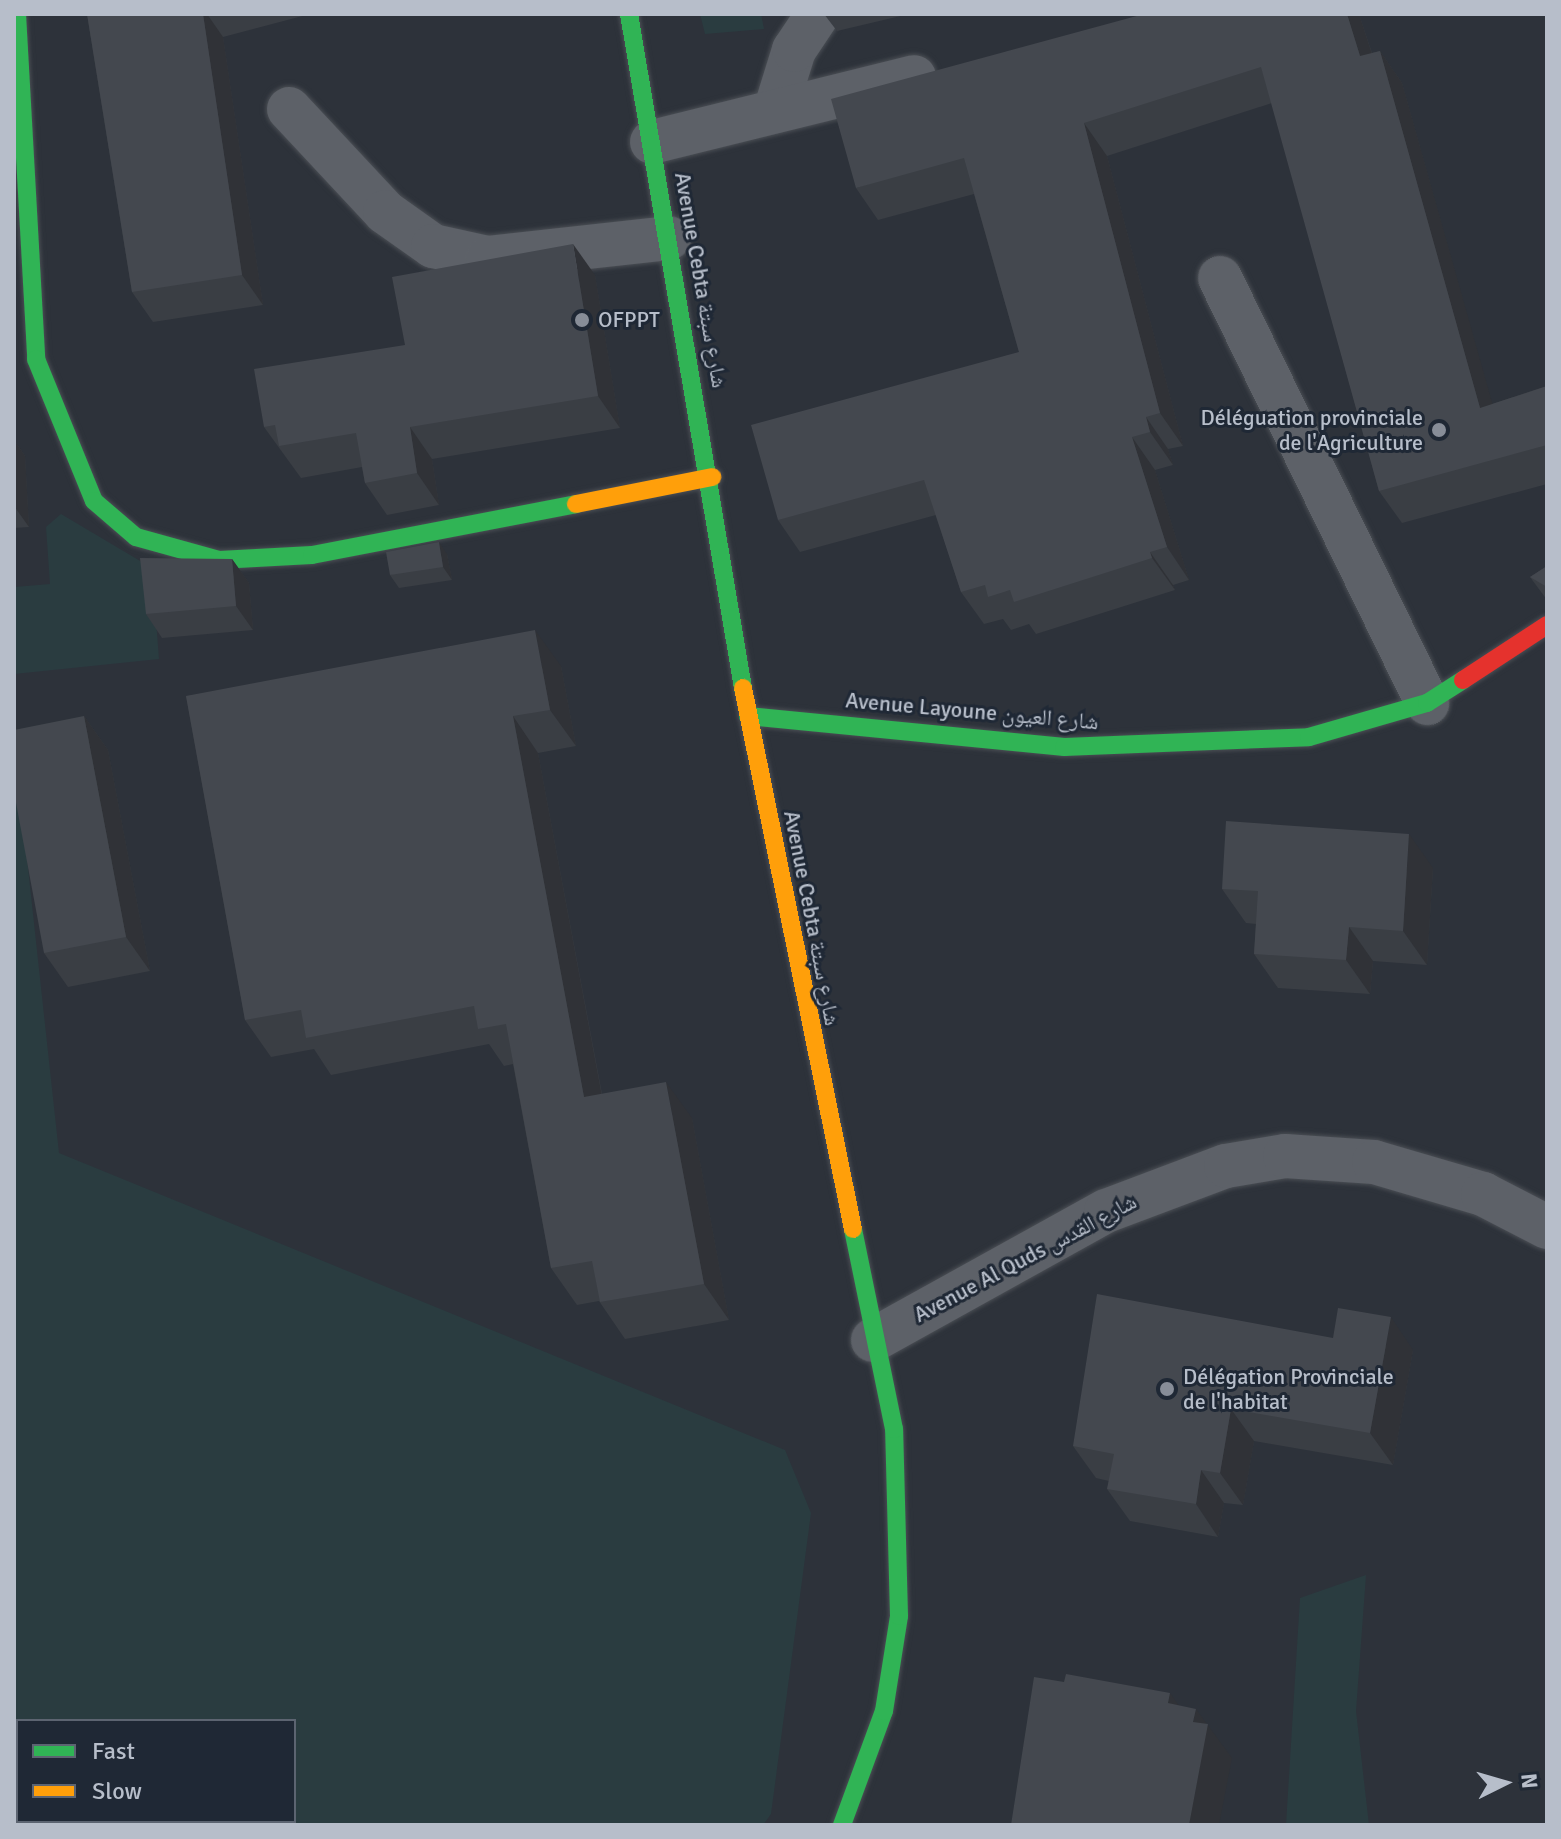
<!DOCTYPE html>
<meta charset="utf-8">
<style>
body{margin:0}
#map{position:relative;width:1561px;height:1839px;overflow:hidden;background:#2d323a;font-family:Signika,"Noto Naskh Arabic",sans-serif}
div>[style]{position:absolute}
.green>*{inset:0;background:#2a3c40}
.roads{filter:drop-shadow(0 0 2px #4a4e54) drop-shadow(0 0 2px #4a4e54)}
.street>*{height:44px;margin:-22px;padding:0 22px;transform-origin:22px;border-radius:22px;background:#5d6168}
.fast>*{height:18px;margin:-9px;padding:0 9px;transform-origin:9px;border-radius:9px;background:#30b455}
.slow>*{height:18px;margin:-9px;padding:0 9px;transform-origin:9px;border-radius:9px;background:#ff9f0a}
.jam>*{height:18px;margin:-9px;padding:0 9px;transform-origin:9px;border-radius:9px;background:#e5322d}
.wall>*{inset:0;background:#3a3e44}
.shaded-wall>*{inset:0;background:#303237}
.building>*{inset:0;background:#44484f}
.dots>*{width:22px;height:22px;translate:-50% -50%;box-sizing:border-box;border:4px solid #1f2835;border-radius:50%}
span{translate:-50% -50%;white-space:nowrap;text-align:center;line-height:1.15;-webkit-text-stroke:6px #1f2835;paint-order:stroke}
.street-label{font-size:22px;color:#b7beca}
.poi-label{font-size:22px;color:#b7beca}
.left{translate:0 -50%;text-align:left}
.right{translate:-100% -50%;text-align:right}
.frame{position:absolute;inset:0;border:16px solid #b7beca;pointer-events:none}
.legend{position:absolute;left:16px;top:1719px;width:280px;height:104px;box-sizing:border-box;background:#1f2835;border:2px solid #5c6471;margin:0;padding:10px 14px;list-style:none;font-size:24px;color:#b7beca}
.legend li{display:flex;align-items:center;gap:16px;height:40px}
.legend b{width:40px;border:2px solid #5c6471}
.north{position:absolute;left:1465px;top:1743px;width:80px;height:80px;-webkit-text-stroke:6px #1f2835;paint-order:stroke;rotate:85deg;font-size:22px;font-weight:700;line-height:32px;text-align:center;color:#b7beca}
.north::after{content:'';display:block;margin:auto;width:28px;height:36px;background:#b7beca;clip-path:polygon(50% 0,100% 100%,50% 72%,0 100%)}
</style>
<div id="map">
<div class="green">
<div style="clip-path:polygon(700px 14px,761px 14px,764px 29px,705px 34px)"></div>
<div style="clip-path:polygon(61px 514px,152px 568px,159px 659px,14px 674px,14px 587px,50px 584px,46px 527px)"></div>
<div style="clip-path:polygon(evenodd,14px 739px,59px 1153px,785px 1450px,811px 1513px,771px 1814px,763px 1825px,14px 1825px,14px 739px,18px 1721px,294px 1721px,294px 1821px,18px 1821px,18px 1721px)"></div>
<div style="clip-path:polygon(1366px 1575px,1356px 1711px,1369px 1825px,1286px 1825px,1300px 1598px)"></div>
</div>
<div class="roads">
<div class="street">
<div style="left:289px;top:109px;width:141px;rotate:47deg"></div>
<div style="left:385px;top:212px;width:59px;rotate:35.3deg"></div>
<div style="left:433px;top:246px;width:56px;rotate:12.3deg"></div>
<div style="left:488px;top:258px;width:182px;rotate:-6.3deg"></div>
<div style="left:775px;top:111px;width:64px;rotate:-72.7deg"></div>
<div style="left:794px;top:50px;width:43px;rotate:-56.3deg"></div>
<div style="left:652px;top:142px;width:270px;rotate:-13.9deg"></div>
<div style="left:1220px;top:278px;width:473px;rotate:64deg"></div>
<div style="left:873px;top:1340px;width:266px;rotate:-29deg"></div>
<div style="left:1106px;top:1211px;width:128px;rotate:-20.6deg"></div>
<div style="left:1226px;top:1166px;width:60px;rotate:-9.6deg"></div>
<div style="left:1285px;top:1156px;width:89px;rotate:3.9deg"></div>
<div style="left:1374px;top:1162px;width:114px;rotate:16.4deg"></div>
<div style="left:1483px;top:1194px;width:72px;rotate:27.3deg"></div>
</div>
<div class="fast">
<div style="left:17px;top:14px;width:346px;rotate:86.8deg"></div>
<div style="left:36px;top:359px;width:153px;rotate:67.8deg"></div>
<div style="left:94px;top:501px;width:55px;rotate:40.6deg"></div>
<div style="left:136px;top:537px;width:86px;rotate:15.5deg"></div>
<div style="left:219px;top:560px;width:93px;rotate:-3.1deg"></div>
<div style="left:312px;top:555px;width:269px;rotate:-10.9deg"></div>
<div style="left:629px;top:14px;width:684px;rotate:80.4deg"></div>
<div style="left:748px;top:716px;width:318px;rotate:5.6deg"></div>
<div style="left:1064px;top:747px;width:245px;rotate:-2.3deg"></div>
<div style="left:1309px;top:737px;width:123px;rotate:-16.1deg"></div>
<div style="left:1427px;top:703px;width:43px;rotate:-32.6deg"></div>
<div style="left:842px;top:1825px;width:121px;rotate:-69.8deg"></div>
<div style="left:884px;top:1711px;width:96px;rotate:-81deg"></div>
<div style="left:899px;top:1616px;width:187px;rotate:-91.5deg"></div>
<div style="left:894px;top:1429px;width:204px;rotate:-101.6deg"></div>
</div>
<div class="slow">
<div style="left:576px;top:504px;width:139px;rotate:-11.2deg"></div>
<div style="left:743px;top:688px;width:552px;rotate:78.51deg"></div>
</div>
<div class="jam">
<div style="left:1463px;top:680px;width:100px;rotate:-33.2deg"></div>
</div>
</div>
<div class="wall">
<div style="clip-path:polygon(87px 14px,310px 14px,223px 37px,263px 305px,153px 322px,132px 292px)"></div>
<div style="clip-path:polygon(824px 14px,909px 14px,837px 31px)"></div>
<div style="clip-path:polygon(1359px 14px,1372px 53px,1380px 51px,1402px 83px,1492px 404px,1547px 386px,1547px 484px,1402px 523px,1379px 491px,1272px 103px,1107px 156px,1183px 446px,1168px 449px,1173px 465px,1155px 470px,1189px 580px,1173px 585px,1175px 590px,1036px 634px,1029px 624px,1011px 630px,1003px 619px,984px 624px,961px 592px,936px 515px,800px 552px,778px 520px,1019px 352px,974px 194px,878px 220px,856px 188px)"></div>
<div style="clip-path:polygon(595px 275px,620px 428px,432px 459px,439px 505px,387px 515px,365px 483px,362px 467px,301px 478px,264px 427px,405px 345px)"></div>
<div style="clip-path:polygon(14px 440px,25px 456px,29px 527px,14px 528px)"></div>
<div style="clip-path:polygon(447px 554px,452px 580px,399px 588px,390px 575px)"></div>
<div style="clip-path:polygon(232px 559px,249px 583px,253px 630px,162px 638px,146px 614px)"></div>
<div style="clip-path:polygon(1547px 566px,1547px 600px,1530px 577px)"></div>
<div style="clip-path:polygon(561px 666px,576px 746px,538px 753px,602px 1094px,692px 1118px,729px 1320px,625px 1339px,599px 1301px,577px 1305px,551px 1268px,513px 1064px,504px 1066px,489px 1044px,331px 1075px,314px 1049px,271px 1057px,245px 1020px,186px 696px)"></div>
<div style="clip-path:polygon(84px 716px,108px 750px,150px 971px,68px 987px,44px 953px)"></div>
<div style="clip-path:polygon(1433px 868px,1427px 965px,1373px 961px,1370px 994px,1278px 988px,1254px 954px,1256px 924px,1246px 923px,1222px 889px)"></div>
<div style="clip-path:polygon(1333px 1338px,1413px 1350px,1393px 1465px,1254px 1441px,1243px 1505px,1224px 1503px,1218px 1537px,1130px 1521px,1107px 1489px,1109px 1481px,1096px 1478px,1073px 1446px)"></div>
</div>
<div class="shaded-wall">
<div style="clip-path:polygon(203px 14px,207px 14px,223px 37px,263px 305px,242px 275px)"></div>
<div style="clip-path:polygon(1347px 14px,1359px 14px,1383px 88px,1360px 56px)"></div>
<div style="clip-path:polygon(1380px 51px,1402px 83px,1503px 441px,1480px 408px)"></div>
<div style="clip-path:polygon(1084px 123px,1107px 156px,1183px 446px,1160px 413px)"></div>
<div style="clip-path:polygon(573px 244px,595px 275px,620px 428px,598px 396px)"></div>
<div style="clip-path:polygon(1146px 417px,1168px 449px,1173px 465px,1150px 432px)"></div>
<div style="clip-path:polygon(410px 427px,432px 459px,439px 505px,417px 473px)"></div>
<div style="clip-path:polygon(1132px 437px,1155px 470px,1189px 580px,1167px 547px)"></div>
<div style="clip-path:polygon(14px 440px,25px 456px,29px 527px,14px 506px)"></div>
<div style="clip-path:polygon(439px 542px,447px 554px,452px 580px,443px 567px)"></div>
<div style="clip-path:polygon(1150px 552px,1173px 585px,1175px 590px,1152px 558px)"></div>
<div style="clip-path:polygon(232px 559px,249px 583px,253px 630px,236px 606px)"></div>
<div style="clip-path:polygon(535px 630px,561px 666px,576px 746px,550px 710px)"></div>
<div style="clip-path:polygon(84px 716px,108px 750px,150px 971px,126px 937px)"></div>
<div style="clip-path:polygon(513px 716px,538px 753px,609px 1134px,584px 1097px)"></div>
<div style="clip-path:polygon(1409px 834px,1433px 868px,1427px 965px,1403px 931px)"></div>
<div style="clip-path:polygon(1349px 927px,1373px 961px,1370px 994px,1346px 960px)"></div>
<div style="clip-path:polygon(666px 1082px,692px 1118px,729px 1320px,704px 1284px)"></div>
<div style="clip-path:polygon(1391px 1317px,1413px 1350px,1393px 1465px,1370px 1433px)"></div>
<div style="clip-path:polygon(1231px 1409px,1254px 1441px,1243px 1505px,1220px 1473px)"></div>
<div style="clip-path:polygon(1201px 1470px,1224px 1503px,1218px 1537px,1196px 1504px)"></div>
<div style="clip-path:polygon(1170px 1693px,1194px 1727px,1168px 1703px)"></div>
<div style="clip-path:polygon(1196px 1709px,1232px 1758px,1219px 1825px,1189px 1825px,1193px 1722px)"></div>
</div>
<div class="building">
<div style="clip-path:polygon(87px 14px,203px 14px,242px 275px,132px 292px)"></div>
<div style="clip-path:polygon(1144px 14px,1347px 14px,1360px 56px,1380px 51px,1480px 408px,1547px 386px,1547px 445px,1379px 491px,1261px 67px,1084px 123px,1160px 413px,1146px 417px,1150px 432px,1132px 437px,1167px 547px,1150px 552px,1152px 558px,1014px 602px,1010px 590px,988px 597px,985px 585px,961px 592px,924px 480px,778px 520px,751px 425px,1019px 352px,964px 158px,856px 188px,831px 99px)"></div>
<div style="clip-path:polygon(573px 244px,598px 396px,410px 427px,417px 473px,365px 483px,356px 433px,279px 446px,275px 425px,264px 427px,254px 369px,405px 345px,392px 277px)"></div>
<div style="clip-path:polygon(439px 542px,443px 567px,390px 575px,386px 552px)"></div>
<div style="clip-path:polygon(140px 558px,232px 559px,236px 606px,146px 614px)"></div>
<div style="clip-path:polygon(1547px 566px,1547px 587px,1530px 577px)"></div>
<div style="clip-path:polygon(535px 630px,550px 710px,513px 716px,584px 1097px,666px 1082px,704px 1284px,600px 1302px,592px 1261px,551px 1268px,506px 1024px,478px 1029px,474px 1006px,306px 1038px,301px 1010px,245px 1020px,186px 696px)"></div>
<div style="clip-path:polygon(84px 716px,126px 937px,44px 953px,14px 792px,14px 730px)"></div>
<div style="clip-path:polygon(1226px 821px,1409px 834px,1403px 931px,1349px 927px,1346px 960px,1254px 954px,1258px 891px,1222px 889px)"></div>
<div style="clip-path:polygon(1097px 1294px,1333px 1338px,1338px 1308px,1391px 1317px,1370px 1433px,1231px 1409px,1220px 1473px,1201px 1470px,1196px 1504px,1107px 1489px,1114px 1454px,1073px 1446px)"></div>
<div style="clip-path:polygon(1066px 1674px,1170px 1693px,1168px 1703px,1196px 1709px,1193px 1722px,1208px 1724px,1189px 1825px,1011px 1825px,1034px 1677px,1064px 1682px)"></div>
</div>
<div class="dots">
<div style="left:582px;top:320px;background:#878d98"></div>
<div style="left:1439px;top:430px;background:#878d98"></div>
<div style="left:1167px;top:1389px;background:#878d98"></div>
</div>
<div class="street-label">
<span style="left:701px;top:280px;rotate:80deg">Avenue Cebta شارع سبتة</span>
<span style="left:972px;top:711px;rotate:5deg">Avenue Layoune شارع العيون</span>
<span style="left:812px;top:918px;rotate:79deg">Avenue Cebta شارع سبتة</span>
<span style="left:1025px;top:1258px;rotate:-28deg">Avenue Al Quds شارع القدس</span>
</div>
<div class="poi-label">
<span class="left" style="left:598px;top:320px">OFPPT</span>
<span class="right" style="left:1423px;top:430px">Déléguation provinciale<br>de l'Agriculture</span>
<span class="left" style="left:1183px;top:1389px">Délégation Provinciale<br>de l'habitat</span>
</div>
<div class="frame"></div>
<ul class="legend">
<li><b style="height:10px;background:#30b455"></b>Fast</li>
<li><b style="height:10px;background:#ff9f0a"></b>Slow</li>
</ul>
<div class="north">N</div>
</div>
